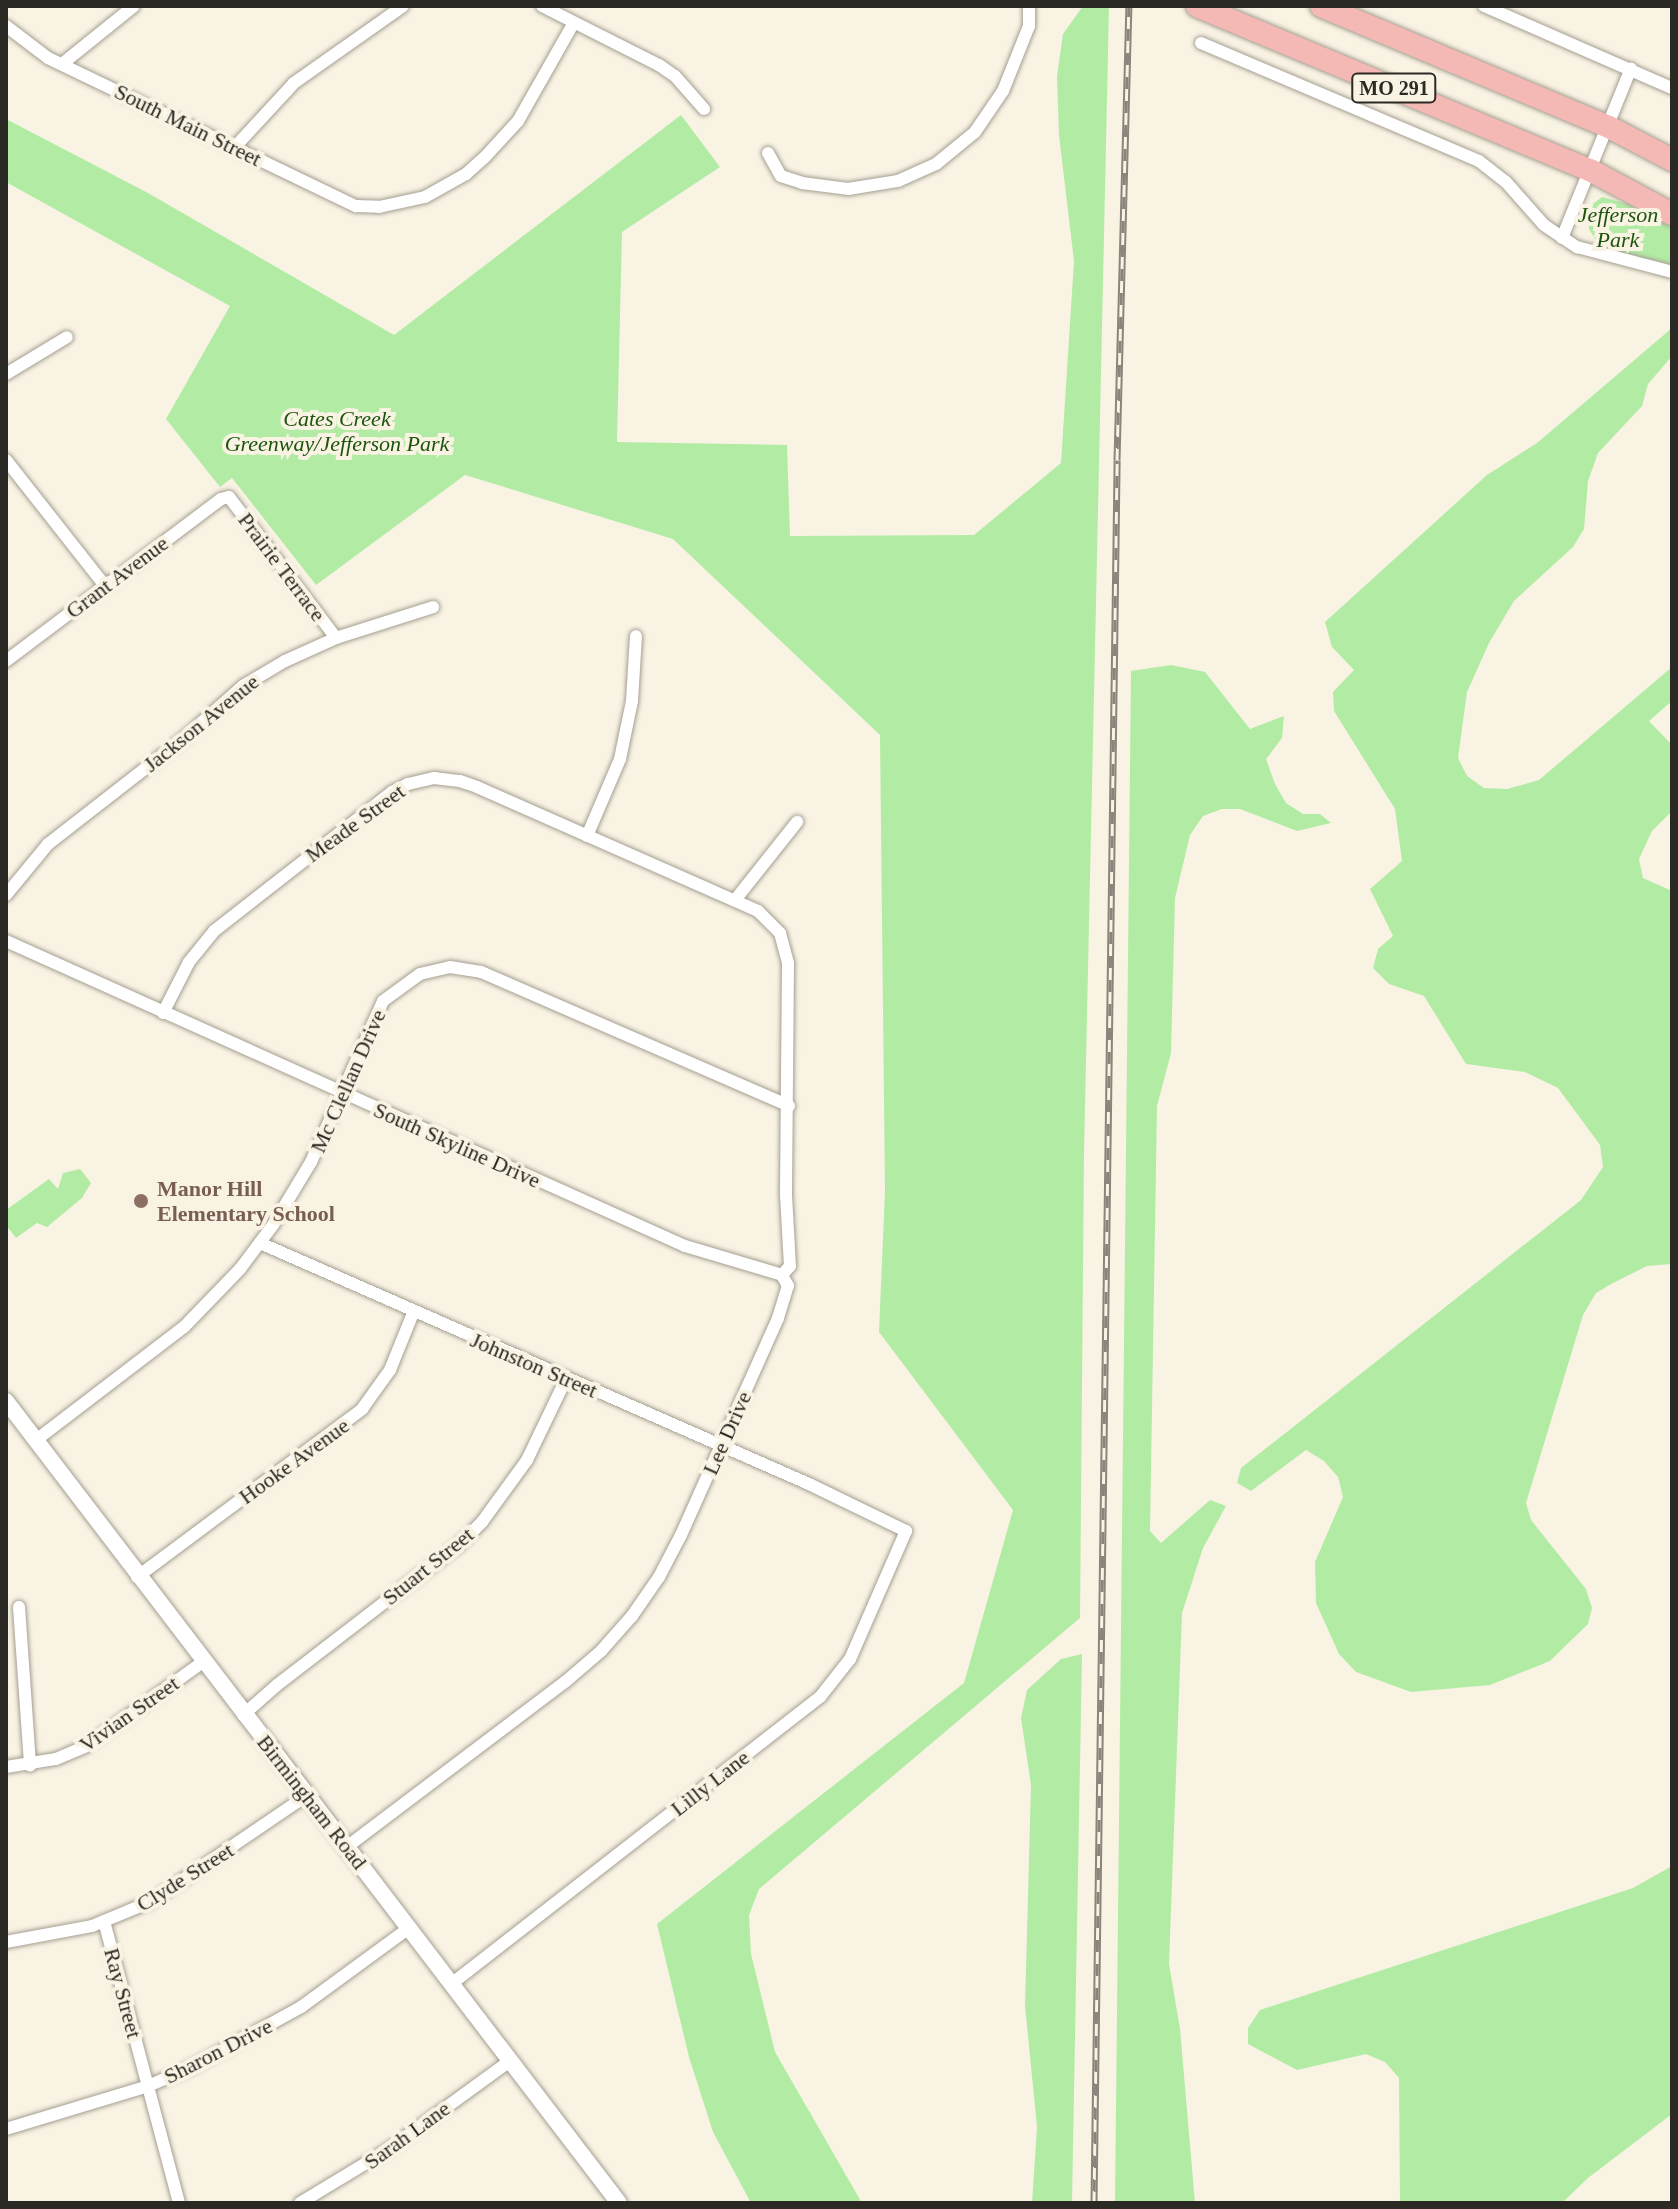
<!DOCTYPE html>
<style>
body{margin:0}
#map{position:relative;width:1678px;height:2209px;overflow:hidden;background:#f9f3e4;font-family:"Times New Roman",serif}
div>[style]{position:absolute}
.green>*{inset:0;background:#b2eca4}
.roads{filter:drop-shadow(0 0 2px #a59f92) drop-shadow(0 0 2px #a59f92)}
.street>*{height:12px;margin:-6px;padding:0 6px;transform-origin:6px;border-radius:6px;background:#fff}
.secondary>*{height:16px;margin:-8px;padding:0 8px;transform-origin:8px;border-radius:8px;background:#fff}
.highway>*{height:22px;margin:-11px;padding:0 11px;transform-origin:11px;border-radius:11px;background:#f4b9b4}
.rail>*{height:7px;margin-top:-3.5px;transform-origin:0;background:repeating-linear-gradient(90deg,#f9f3e4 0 12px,#89857b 0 24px);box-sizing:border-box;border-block:2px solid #89857b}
.dots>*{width:22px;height:22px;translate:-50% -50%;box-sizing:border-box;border:4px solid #f9f3e4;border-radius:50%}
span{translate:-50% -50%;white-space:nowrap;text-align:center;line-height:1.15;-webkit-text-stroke:8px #f9f3e4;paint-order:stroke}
.shield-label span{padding:2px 6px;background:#f9f3e4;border:2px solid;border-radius:6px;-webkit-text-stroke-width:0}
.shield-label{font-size:20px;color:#2b2923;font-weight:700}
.street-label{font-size:22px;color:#2b2923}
.park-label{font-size:22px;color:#1d540c;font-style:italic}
.education-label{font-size:22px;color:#785e54;font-weight:700}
.left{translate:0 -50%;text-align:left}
.frame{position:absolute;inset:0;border:8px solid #2b2923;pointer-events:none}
</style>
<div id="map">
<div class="green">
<div style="clip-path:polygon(1083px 6px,1109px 6px,1084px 1153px,1080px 1618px,759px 1889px,749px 1915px,751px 1954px,775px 2052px,862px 2203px,751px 2203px,713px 2132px,689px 2057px,657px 1924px,964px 1683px,1013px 1510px,879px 1332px,885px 1191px,880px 735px,673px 539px,465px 475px,316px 585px,232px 478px,220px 487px,166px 419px,230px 306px,6px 182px,6px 119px,148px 193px,394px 335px,681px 115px,720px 167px,622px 232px,617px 442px,787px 445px,790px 536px,974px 535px,1061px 463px,1074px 261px,1059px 135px,1057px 76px,1063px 34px)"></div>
<div style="clip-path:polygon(1602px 197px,1628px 204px,1672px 227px,1672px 265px,1607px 249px,1598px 244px,1589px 229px,1588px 215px,1590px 206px)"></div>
<div style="clip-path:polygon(1672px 328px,1672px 356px,1648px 384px,1642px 406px,1598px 453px,1588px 481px,1584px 529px,1573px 547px,1514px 601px,1489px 643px,1467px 692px,1458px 758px,1467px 776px,1484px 788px,1507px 789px,1539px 780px,1672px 667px,1672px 701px,1649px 721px,1672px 745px,1672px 811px,1652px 831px,1639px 859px,1643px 878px,1672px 891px,1672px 1264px,1647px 1266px,1613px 1283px,1596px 1293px,1583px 1315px,1526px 1503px,1531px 1520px,1586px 1589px,1592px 1608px,1588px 1624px,1550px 1661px,1490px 1685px,1411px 1692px,1356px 1672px,1339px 1654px,1316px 1603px,1315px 1562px,1343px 1497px,1338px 1477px,1324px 1461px,1306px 1450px,1251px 1491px,1237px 1483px,1241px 1468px,1581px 1200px,1603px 1167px,1600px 1145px,1558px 1088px,1525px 1072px,1466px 1064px,1424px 996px,1389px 984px,1373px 968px,1378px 949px,1393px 936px,1370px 889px,1402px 861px,1395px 809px,1334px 711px,1333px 692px,1354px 670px,1332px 647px,1325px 622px,1487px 475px,1537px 443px)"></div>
<div style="clip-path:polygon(1171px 665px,1205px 672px,1250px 729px,1284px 716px,1282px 738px,1266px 759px,1275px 784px,1286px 803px,1303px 814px,1320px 814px,1331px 823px,1297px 831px,1240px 809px,1222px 809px,1203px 816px,1190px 835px,1175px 898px,1171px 1053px,1157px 1106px,1150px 1531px,1161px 1543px,1210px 1500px,1226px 1506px,1203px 1548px,1182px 1613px,1169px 1964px,1180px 2029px,1195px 2203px,1115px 2203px,1131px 671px)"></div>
<div style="clip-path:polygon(80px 1169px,91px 1183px,82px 1198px,47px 1227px,37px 1223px,16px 1238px,6px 1225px,6px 1210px,49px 1179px,58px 1189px,63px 1173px)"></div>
<div style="clip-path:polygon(1082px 1654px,1072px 2203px,1032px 2203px,1037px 2127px,1025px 2006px,1031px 1785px,1021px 1718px,1027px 1690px,1061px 1659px)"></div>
<div style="clip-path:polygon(1672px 1866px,1672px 2114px,1588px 2178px,1562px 2203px,1400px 2203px,1399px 2078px,1385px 2062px,1366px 2054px,1297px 2070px,1248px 2044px,1248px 2028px,1260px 2010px,1633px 1888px)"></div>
</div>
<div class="roads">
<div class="street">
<div style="left:542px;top:6px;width:131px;rotate:26.8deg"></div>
<div style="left:659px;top:65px;width:19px;rotate:35deg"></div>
<div style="left:675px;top:76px;width:44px;rotate:48.7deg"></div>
<div style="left:1484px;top:6px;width:205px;rotate:23.6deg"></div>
<div style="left:6px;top:26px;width:53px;rotate:37.3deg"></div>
<div style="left:48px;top:58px;width:342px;rotate:25.7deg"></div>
<div style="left:356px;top:206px;width:23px;rotate:2deg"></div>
<div style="left:379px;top:207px;width:47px;rotate:-12.3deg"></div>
<div style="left:425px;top:197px;width:47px;rotate:-29.3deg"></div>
<div style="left:466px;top:174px;width:25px;rotate:-42deg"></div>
<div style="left:485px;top:157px;width:49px;rotate:-47.5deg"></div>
<div style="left:518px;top:121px;width:112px;rotate:-60.4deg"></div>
<div style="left:1201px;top:43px;width:302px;rotate:23deg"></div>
<div style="left:1479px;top:161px;width:34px;rotate:38deg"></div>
<div style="left:1506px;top:182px;width:57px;rotate:48.5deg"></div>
<div style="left:1544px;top:225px;width:40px;rotate:34deg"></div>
<div style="left:1577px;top:247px;width:98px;rotate:14.7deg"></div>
<div style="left:62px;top:64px;width:92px;rotate:-38.9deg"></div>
<div style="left:234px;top:148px;width:88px;rotate:-47.3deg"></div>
<div style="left:294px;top:83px;width:133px;rotate:-35.2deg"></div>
<div style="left:768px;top:153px;width:26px;rotate:61deg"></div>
<div style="left:781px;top:176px;width:22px;rotate:18deg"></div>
<div style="left:802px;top:183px;width:46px;rotate:7.4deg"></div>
<div style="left:848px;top:189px;width:51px;rotate:-9.1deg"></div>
<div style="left:898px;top:181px;width:42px;rotate:-24.1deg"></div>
<div style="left:936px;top:164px;width:50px;rotate:-39.4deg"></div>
<div style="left:975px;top:132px;width:50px;rotate:-55.7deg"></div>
<div style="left:1003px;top:91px;width:70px;rotate:-68.2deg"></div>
<div style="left:1029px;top:26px;width:20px;rotate:-90deg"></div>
<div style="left:1562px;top:238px;width:183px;rotate:-67.9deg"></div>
<div style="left:6px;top:374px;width:71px;rotate:-31.2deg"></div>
<div style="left:6px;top:460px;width:160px;rotate:51.8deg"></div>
<div style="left:6px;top:661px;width:269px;rotate:-37deg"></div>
<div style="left:221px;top:499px;width:8px;rotate:-14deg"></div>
<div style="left:229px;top:497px;width:177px;rotate:52.8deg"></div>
<div style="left:587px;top:836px;width:84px;rotate:-66.8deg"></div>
<div style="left:620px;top:759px;width:59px;rotate:-78.3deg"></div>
<div style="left:632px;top:701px;width:65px;rotate:-86.5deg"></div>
<div style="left:6px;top:895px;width:66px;rotate:-50.5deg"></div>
<div style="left:48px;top:844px;width:172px;rotate:-37.9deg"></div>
<div style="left:184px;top:738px;width:79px;rotate:-41.4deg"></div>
<div style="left:243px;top:686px;width:49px;rotate:-30.8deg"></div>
<div style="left:285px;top:661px;width:56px;rotate:-24.3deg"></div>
<div style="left:336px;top:638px;width:102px;rotate:-17.7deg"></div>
<div style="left:735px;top:900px;width:100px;rotate:-51.5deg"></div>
<div style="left:6px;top:941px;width:744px;rotate:24.19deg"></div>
<div style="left:685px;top:1246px;width:101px;rotate:16.6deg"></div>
<div style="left:163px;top:1013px;width:57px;rotate:-63deg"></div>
<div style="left:189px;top:962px;width:40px;rotate:-51deg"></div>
<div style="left:214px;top:931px;width:226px;rotate:-38deg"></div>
<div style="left:392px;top:792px;width:18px;rotate:-27deg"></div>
<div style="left:408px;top:784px;width:27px;rotate:-13deg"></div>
<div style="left:434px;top:778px;width:26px;rotate:7deg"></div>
<div style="left:460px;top:781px;width:18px;rotate:19deg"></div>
<div style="left:477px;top:787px;width:307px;rotate:23.8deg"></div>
<div style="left:758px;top:911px;width:31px;rotate:45deg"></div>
<div style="left:780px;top:933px;width:31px;rotate:75deg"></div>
<div style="left:788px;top:963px;width:232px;rotate:90.5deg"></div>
<div style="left:786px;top:1195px;width:71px;rotate:86.8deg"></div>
<div style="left:790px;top:1266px;width:12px;rotate:132deg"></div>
<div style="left:260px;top:1243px;width:600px;rotate:23.7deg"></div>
<div style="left:809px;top:1484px;width:108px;rotate:25.9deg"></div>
<div style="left:906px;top:1531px;width:140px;rotate:113.6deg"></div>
<div style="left:850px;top:1659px;width:48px;rotate:128.3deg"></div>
<div style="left:820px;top:1697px;width:467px;rotate:142.1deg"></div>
<div style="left:36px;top:1440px;width:186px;rotate:-37.4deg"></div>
<div style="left:184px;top:1327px;width:81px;rotate:-46deg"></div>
<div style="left:240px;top:1269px;width:55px;rotate:-53.1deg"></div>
<div style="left:273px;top:1225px;width:74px;rotate:-58.9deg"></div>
<div style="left:311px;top:1162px;width:176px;rotate:-65.9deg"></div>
<div style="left:383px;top:1001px;width:46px;rotate:-36.1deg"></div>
<div style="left:420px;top:974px;width:31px;rotate:-13deg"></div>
<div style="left:450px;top:967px;width:31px;rotate:9deg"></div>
<div style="left:481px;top:972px;width:336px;rotate:23.5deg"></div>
<div style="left:137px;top:1577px;width:281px;rotate:-36.7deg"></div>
<div style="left:362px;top:1409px;width:48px;rotate:-54.3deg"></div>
<div style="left:390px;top:1370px;width:61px;rotate:-68deg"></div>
<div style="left:19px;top:1607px;width:159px;rotate:86deg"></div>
<div style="left:243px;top:1715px;width:45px;rotate:-41.4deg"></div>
<div style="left:277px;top:1685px;width:230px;rotate:-37.6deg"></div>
<div style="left:459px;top:1545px;width:33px;rotate:-45deg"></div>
<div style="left:482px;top:1522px;width:77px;rotate:-54deg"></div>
<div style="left:527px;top:1460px;width:90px;rotate:-64.3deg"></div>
<div style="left:6px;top:1767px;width:51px;rotate:-9.1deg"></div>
<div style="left:56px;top:1759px;width:33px;rotate:-23deg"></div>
<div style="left:86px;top:1746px;width:144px;rotate:-35.7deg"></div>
<div style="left:348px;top:1846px;width:272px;rotate:-37.1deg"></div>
<div style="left:565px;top:1682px;width:48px;rotate:-40.7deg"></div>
<div style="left:601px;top:1651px;width:47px;rotate:-48.5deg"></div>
<div style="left:632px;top:1616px;width:47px;rotate:-55.3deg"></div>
<div style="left:659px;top:1577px;width:47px;rotate:-62.4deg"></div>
<div style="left:681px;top:1535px;width:238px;rotate:-65.9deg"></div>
<div style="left:778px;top:1318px;width:34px;rotate:-73deg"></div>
<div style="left:788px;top:1286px;width:13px;rotate:-119deg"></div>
<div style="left:104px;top:1921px;width:292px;rotate:75.1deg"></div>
<div style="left:6px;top:1942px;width:87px;rotate:-10.5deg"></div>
<div style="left:92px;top:1926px;width:63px;rotate:-22.5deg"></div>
<div style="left:150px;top:1902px;width:189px;rotate:-34.2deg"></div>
<div style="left:6px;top:2129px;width:148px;rotate:-16.8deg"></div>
<div style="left:148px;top:2086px;width:46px;rotate:-23.2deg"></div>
<div style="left:190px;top:2068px;width:127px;rotate:-28.8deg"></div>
<div style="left:301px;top:2007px;width:134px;rotate:-36.2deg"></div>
<div style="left:300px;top:2203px;width:100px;rotate:-31.2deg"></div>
<div style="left:386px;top:2151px;width:153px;rotate:-36deg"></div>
</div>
<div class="secondary">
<div style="left:6px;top:1401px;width:1009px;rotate:52.61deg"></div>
</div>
<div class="highway">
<div style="left:1197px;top:6px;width:426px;rotate:22.7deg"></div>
<div style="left:1590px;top:170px;width:93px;rotate:28.2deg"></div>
<div style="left:1321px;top:6px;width:312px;rotate:22.8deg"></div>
<div style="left:1609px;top:127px;width:71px;rotate:27.6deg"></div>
</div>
</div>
<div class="rail">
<div style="left:1094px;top:2203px;width:1743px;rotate:-89.24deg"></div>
<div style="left:1117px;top:460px;width:454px;rotate:-88.5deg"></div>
</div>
<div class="dots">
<div style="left:141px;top:1201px;background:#8d6e63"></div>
</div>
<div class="shield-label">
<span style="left:1394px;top:88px">MO 291</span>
</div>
<div class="street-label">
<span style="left:188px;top:125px;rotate:26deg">South Main Street</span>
<span style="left:282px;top:567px;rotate:53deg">Prairie Terrace</span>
<span style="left:117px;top:577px;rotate:-37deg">Grant Avenue</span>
<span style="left:201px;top:723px;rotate:-39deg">Jackson Avenue</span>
<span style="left:355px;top:823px;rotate:-36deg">Meade Street</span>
<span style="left:348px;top:1081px;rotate:-66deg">Mc Clellan Drive</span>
<span style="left:457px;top:1145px;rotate:24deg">South Skyline Drive</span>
<span style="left:534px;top:1365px;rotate:23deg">Johnston Street</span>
<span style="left:727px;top:1433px;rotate:-66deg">Lee Drive</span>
<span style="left:294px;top:1461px;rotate:-36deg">Hooke Avenue</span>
<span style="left:428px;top:1566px;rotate:-39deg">Stuart Street</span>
<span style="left:129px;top:1714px;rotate:-35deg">Vivian Street</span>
<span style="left:710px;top:1783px;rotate:-38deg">Lilly Lane</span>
<span style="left:312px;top:1802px;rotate:52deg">Birmingham Road</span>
<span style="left:185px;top:1877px;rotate:-32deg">Clyde Street</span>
<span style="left:123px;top:1993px;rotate:75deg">Ray Street</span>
<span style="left:218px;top:2051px;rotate:-27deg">Sharon Drive</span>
<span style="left:407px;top:2135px;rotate:-36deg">Sarah Lane</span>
</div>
<div class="park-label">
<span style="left:1618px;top:227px">Jefferson<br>Park</span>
<span style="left:337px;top:431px">Cates Creek<br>Greenway/Jefferson Park</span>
</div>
<div class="education-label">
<span class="left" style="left:157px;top:1201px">Manor Hill<br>Elementary School</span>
</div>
<div class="frame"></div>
</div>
